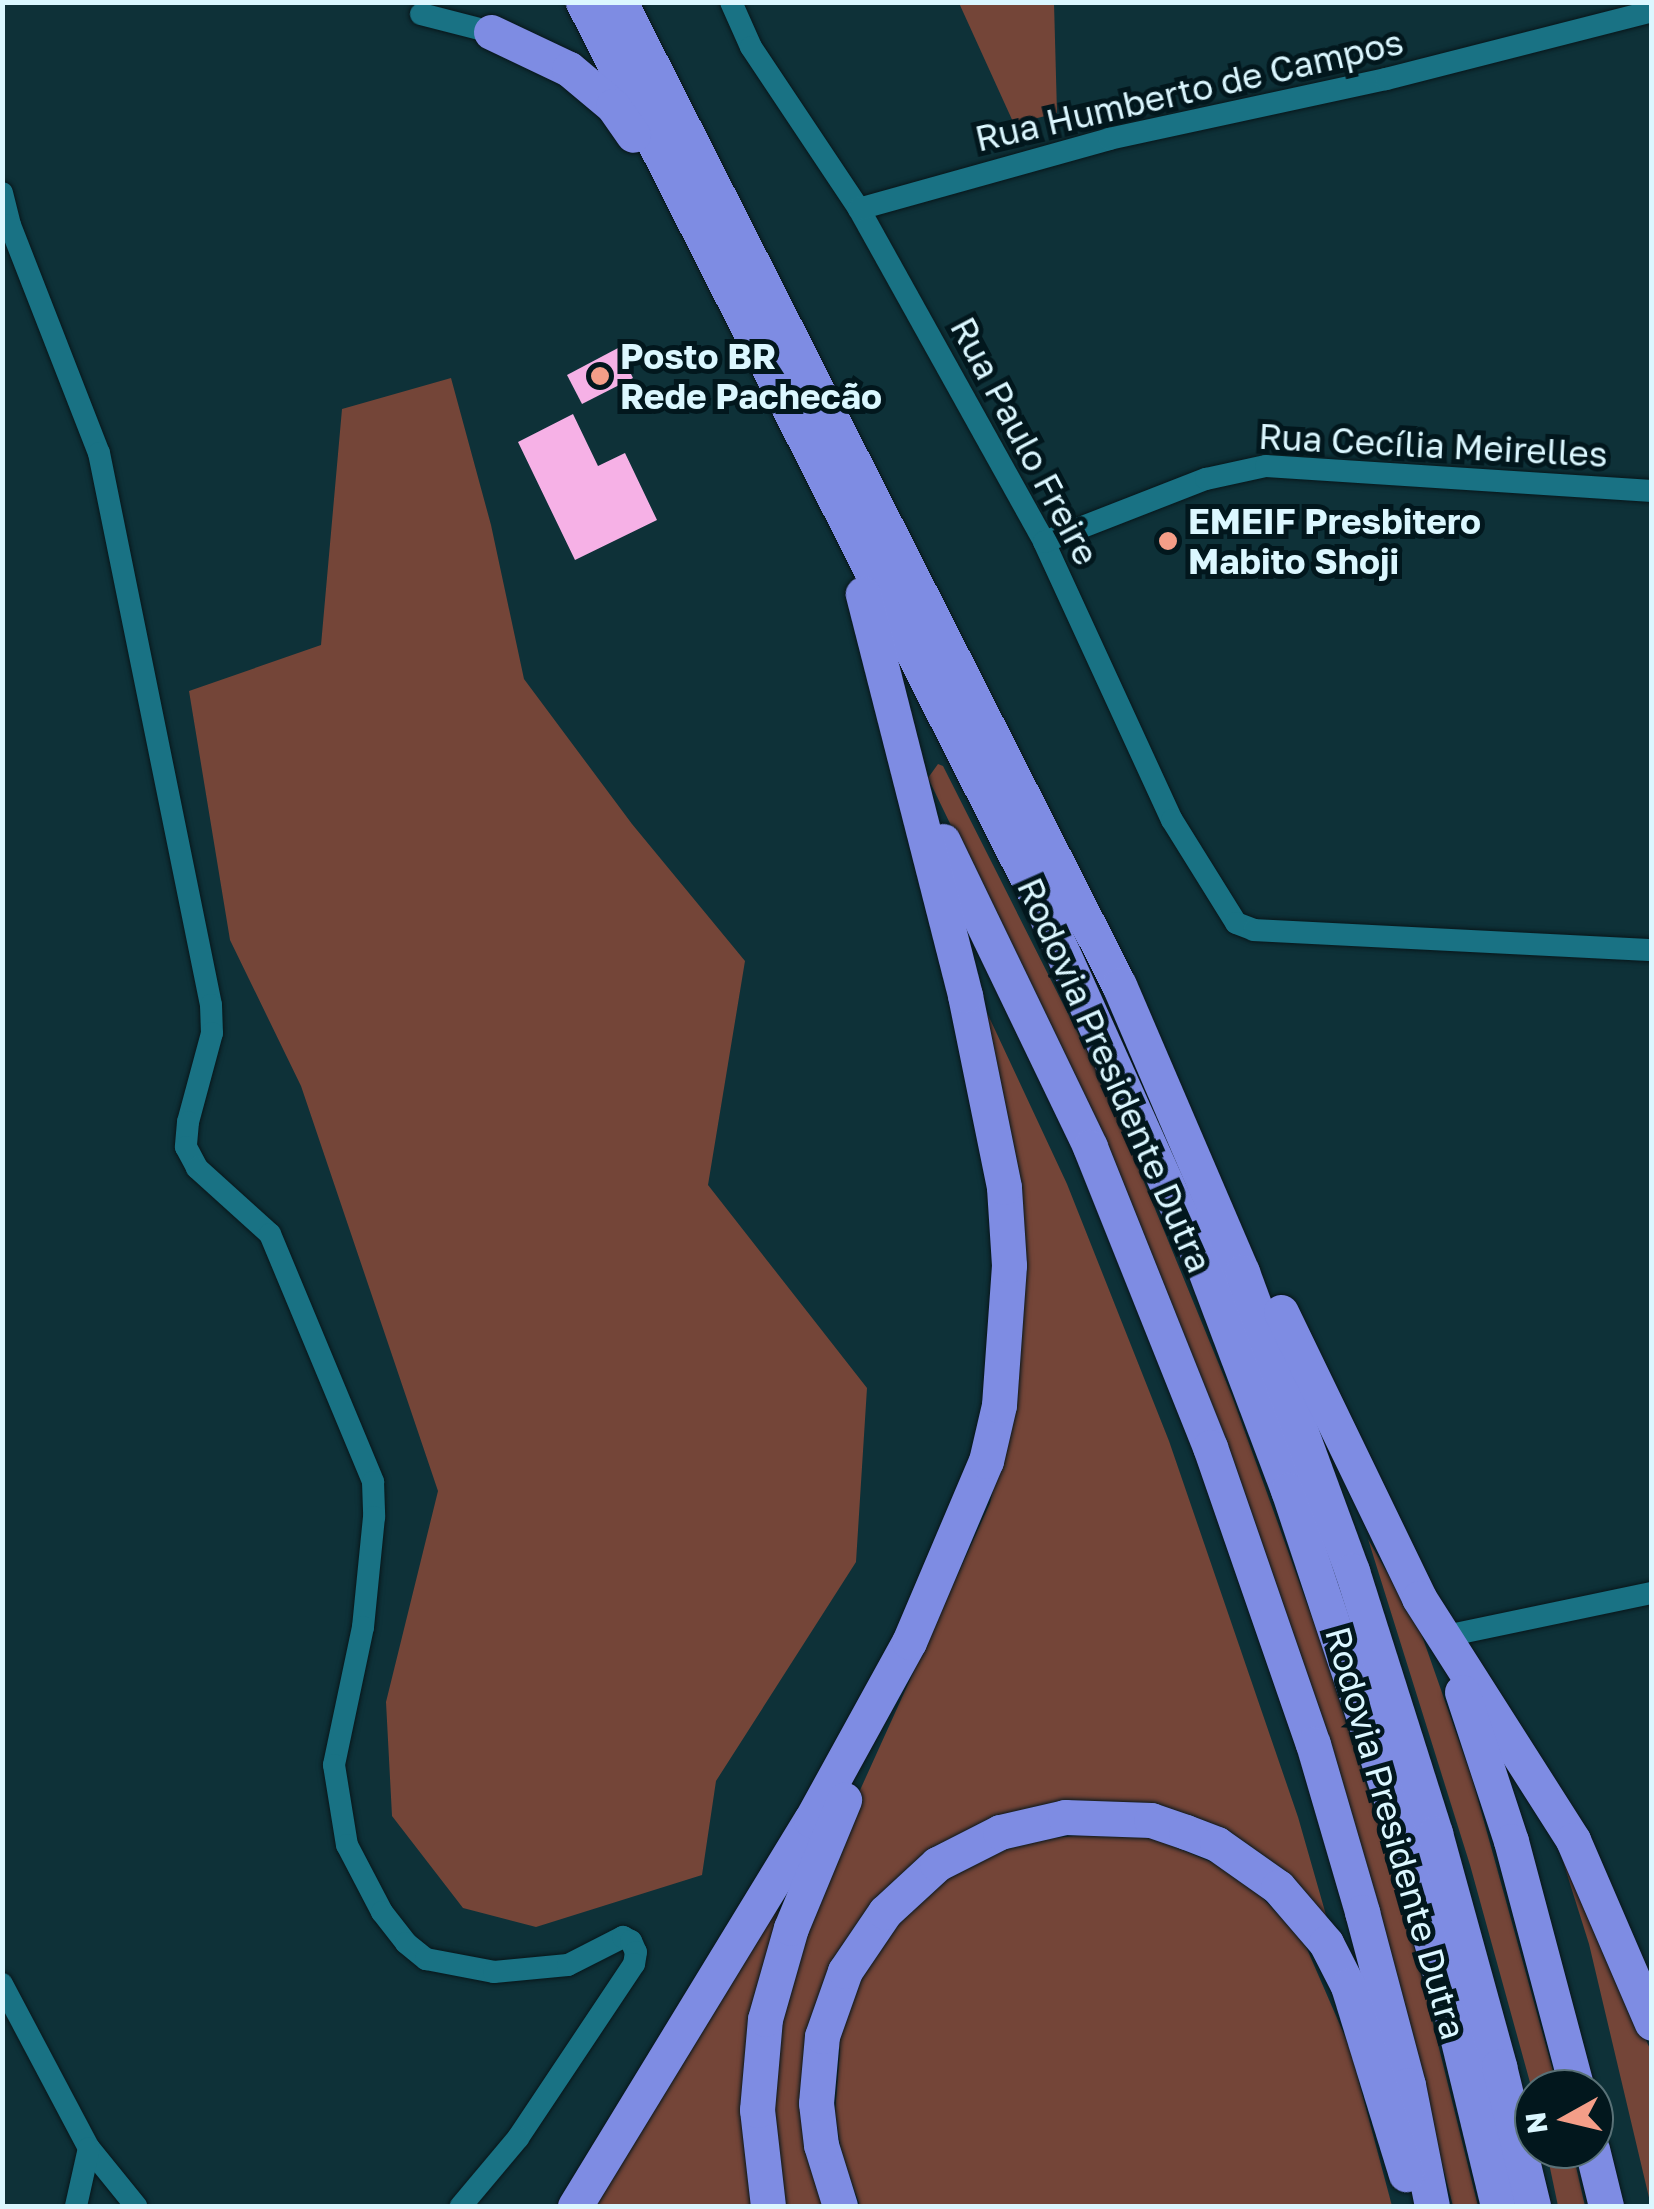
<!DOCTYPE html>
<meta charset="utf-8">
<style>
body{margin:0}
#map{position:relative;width:1654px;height:2209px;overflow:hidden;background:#0e3138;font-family:"Golos Text",sans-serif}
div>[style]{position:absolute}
.green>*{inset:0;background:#744538}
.building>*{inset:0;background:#f6b1e6}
.roads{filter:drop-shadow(0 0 2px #08161a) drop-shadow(0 0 2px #08161a)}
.minor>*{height:22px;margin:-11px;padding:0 11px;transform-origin:11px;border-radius:11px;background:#197284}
.highway>*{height:35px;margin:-17.5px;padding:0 17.5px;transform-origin:17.5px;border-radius:17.5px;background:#7e8ce3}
.dots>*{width:28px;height:28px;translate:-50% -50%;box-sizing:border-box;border:5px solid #02171d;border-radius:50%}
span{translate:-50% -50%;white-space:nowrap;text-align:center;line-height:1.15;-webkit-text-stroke:10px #02171d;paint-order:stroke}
.street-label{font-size:35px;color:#dbf7ff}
.poi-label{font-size:35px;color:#dbf7ff;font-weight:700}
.left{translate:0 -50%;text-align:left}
.frame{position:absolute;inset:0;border:5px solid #dbf7ff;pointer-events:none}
.north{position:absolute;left:1514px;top:2069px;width:100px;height:100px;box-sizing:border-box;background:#02171d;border:2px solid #597177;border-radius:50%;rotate:262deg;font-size:28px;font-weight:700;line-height:40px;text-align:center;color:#dbf7ff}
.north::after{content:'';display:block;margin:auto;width:35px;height:45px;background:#f49e88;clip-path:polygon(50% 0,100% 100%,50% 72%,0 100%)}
</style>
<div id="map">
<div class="green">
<div style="clip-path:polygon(959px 3px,1054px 3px,1057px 113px,1014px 124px)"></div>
<div style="clip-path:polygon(451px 378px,491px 525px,524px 679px,632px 824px,745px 961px,708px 1185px,867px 1388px,856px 1562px,716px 1781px,702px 1875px,536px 1927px,463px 1908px,392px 1816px,386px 1702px,438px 1491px,301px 1086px,230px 940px,189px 691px,321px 645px,342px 409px)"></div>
<div style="clip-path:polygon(938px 764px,943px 766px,1105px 1087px,1232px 1396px,1318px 1634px,1402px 1898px,1478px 2206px,1453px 2206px,1375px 1907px,989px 904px,928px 778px)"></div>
<div style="clip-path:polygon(975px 987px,1067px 1184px,1169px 1441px,1298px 1817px,1332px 1936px,1205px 1830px,988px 1827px,830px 1981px,830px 2206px,779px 2206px,774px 2179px,774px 2029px,818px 1883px,990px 1503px,1018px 1383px,1025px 1266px)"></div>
<div style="clip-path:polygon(1368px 1539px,1420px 1630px,1472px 1778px,1558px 2089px,1534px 2089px,1534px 2097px,1470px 1865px)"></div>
<div style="clip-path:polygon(1115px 1832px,1154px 1838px,1221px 1866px,1250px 1884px,1304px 1942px,1350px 2048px,1392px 2206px,860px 2206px,842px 2157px,835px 2113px,840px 2050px,836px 2039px,850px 1998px,885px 1935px,936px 1885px,965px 1865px,1032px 1840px)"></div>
<div style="clip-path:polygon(1560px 1852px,1651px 2051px,1651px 2206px,1589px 1944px)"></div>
<div style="clip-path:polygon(772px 1907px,783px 1913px,752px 2206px,592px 2206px)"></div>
<div style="clip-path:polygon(1546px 2149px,1572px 2149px,1585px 2206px,1558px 2206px)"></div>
</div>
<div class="building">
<div style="clip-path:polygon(618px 348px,633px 378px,582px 404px,567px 375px)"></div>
<div style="clip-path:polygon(573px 414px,598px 466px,625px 453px,657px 520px,575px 560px,518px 442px)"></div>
</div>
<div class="roads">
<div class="minor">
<div style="left:731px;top:2px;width:49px;rotate:66deg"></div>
<div style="left:751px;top:47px;width:195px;rotate:56.3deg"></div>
<div style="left:859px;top:209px;width:381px;rotate:60.9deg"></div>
<div style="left:1044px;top:542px;width:306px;rotate:65.3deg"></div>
<div style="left:1172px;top:820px;width:121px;rotate:58.1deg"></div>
<div style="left:1236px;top:923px;width:19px;rotate:21deg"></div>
<div style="left:1254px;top:930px;width:399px;rotate:2.9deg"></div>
<div style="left:421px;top:14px;width:72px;rotate:14.4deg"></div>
<div style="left:2px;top:193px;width:33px;rotate:76deg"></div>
<div style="left:10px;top:225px;width:245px;rotate:68.7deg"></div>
<div style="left:99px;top:453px;width:563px;rotate:78.53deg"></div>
<div style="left:211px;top:1005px;width:28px;rotate:88deg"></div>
<div style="left:212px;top:1033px;width:92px;rotate:105.1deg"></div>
<div style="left:188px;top:1122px;width:25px;rotate:95deg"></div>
<div style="left:186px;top:1147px;width:24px;rotate:62deg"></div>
<div style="left:197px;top:1168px;width:98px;rotate:42.1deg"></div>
<div style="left:270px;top:1234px;width:269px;rotate:67.4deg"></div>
<div style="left:373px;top:1482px;width:35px;rotate:88deg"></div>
<div style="left:374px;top:1517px;width:111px;rotate:95.7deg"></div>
<div style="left:363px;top:1627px;width:141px;rotate:101.9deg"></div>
<div style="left:334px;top:1765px;width:81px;rotate:80.8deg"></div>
<div style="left:347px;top:1845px;width:76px;rotate:62.4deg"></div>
<div style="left:382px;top:1912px;width:39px;rotate:52deg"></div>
<div style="left:406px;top:1943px;width:26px;rotate:39deg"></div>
<div style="left:426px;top:1959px;width:69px;rotate:10.8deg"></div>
<div style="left:494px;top:1972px;width:74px;rotate:-5.4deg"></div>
<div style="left:568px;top:1965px;width:62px;rotate:-27deg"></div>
<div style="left:623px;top:1937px;width:9px;rotate:27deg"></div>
<div style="left:631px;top:1941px;width:12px;rotate:66deg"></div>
<div style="left:636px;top:1952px;width:12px;rotate:99deg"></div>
<div style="left:634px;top:1964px;width:209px;rotate:123.7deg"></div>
<div style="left:518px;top:2138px;width:89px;rotate:130deg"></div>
<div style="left:859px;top:209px;width:260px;rotate:-15.6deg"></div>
<div style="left:1109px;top:139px;width:283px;rotate:-12.2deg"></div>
<div style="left:1386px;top:79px;width:275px;rotate:-14.3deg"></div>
<div style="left:1044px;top:542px;width:174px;rotate:-21.3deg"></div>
<div style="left:1206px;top:479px;width:61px;rotate:-12.2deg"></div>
<div style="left:1266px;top:466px;width:387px;rotate:3.7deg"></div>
<div style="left:1441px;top:1637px;width:216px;rotate:-11.8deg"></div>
<div style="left:2px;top:1984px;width:186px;rotate:62.1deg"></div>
<div style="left:89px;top:2148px;width:75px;rotate:51deg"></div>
<div style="left:76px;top:2206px;width:59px;rotate:-77.4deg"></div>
</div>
<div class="highway">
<div style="left:583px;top:2px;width:1015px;rotate:63.11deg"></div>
<div style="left:1042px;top:907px;width:387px;rotate:65.8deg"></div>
<div style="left:1201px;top:1260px;width:246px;rotate:69.3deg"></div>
<div style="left:1288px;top:1490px;width:333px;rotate:71.6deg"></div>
<div style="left:1393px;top:1806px;width:222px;rotate:74.3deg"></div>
<div style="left:1453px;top:2020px;width:191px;rotate:76.4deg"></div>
<div style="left:620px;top:2px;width:1102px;rotate:63.09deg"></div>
<div style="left:1119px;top:985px;width:312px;rotate:66.8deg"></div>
<div style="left:1242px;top:1272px;width:319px;rotate:69.8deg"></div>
<div style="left:1352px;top:1571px;width:275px;rotate:72.4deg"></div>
<div style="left:1435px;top:1833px;width:242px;rotate:74.6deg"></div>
<div style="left:1499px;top:2066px;width:144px;rotate:76.3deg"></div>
<div style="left:491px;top:32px;width:86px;rotate:25.4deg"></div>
<div style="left:569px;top:69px;width:57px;rotate:40.1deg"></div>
<div style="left:613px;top:106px;width:35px;rotate:55deg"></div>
<div style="left:943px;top:841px;width:339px;rotate:64.3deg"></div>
<div style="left:1090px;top:1147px;width:323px;rotate:68.2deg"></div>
<div style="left:1210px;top:1447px;width:314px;rotate:70.9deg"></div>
<div style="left:1313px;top:1744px;width:175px;rotate:73.7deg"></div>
<div style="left:1362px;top:1912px;width:179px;rotate:75.1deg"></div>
<div style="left:1408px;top:2085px;width:123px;rotate:78.8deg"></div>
<div style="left:1281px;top:1312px;width:318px;rotate:64.2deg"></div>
<div style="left:1419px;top:1598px;width:287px;rotate:57.5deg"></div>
<div style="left:1573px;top:1840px;width:199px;rotate:66.7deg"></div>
<div style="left:1462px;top:1692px;width:157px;rotate:71.8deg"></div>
<div style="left:1511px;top:1841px;width:257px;rotate:75.1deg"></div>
<div style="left:1592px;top:2149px;width:59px;rotate:76.2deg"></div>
<div style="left:575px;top:2206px;width:452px;rotate:-58.6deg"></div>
<div style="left:811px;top:1820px;width:203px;rotate:-61.2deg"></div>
<div style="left:909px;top:1642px;width:197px;rotate:-67deg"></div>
<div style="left:986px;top:1461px;width:57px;rotate:-76.9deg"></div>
<div style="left:999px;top:1405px;width:140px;rotate:-85.9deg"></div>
<div style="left:1009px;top:1265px;width:78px;rotate:-93.7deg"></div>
<div style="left:1004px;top:1187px;width:196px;rotate:-101.5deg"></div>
<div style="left:965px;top:995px;width:414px;rotate:-104.3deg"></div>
<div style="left:768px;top:2206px;width:97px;rotate:-96.5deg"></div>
<div style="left:757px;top:2110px;width:91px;rotate:-85deg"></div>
<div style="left:765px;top:2019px;width:95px;rotate:-74.1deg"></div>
<div style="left:791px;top:1928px;width:139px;rotate:-67.5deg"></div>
<div style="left:840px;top:2206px;width:64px;rotate:-107.3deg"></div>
<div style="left:821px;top:2145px;width:42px;rotate:-96.8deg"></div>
<div style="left:816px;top:2103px;width:67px;rotate:-84.9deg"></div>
<div style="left:822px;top:2036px;width:69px;rotate:-70.5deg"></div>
<div style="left:845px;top:1971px;width:71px;rotate:-55.9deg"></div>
<div style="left:885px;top:1912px;width:71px;rotate:-42.7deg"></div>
<div style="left:937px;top:1864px;width:71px;rotate:-26.9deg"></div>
<div style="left:1000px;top:1832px;width:67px;rotate:-13deg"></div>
<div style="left:1065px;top:1817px;width:86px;rotate:2deg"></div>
<div style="left:1151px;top:1820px;width:37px;rotate:19deg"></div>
<div style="left:1186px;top:1832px;width:33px;rotate:21deg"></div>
<div style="left:1217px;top:1844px;width:75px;rotate:35.2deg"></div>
<div style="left:1278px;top:1887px;width:74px;rotate:49.4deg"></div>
<div style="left:1326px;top:1943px;width:48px;rotate:62.9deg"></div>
<div style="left:1348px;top:1986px;width:197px;rotate:72.9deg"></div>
</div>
</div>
<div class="dots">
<div style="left:600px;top:376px;background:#f49e88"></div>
<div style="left:1168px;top:541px;background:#f49e88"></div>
</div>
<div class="street-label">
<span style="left:1189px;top:90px;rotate:-13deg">Rua Humberto de Campos</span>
<span style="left:1025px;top:441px;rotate:62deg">Rua Paulo Freire</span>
<span style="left:1433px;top:445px;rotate:3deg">Rua Cecília Meirelles</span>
<span style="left:1115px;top:1075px;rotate:66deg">Rodovia Presidente Dutra</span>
<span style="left:1396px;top:1833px;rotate:74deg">Rodovia Presidente Dutra</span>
</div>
<div class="poi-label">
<span class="left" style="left:620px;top:376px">Posto BR<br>Rede Pachecão</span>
<span class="left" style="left:1188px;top:541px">EMEIF Presbitero<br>Mabito Shoji</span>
</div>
<div class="frame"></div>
<div class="north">N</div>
</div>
